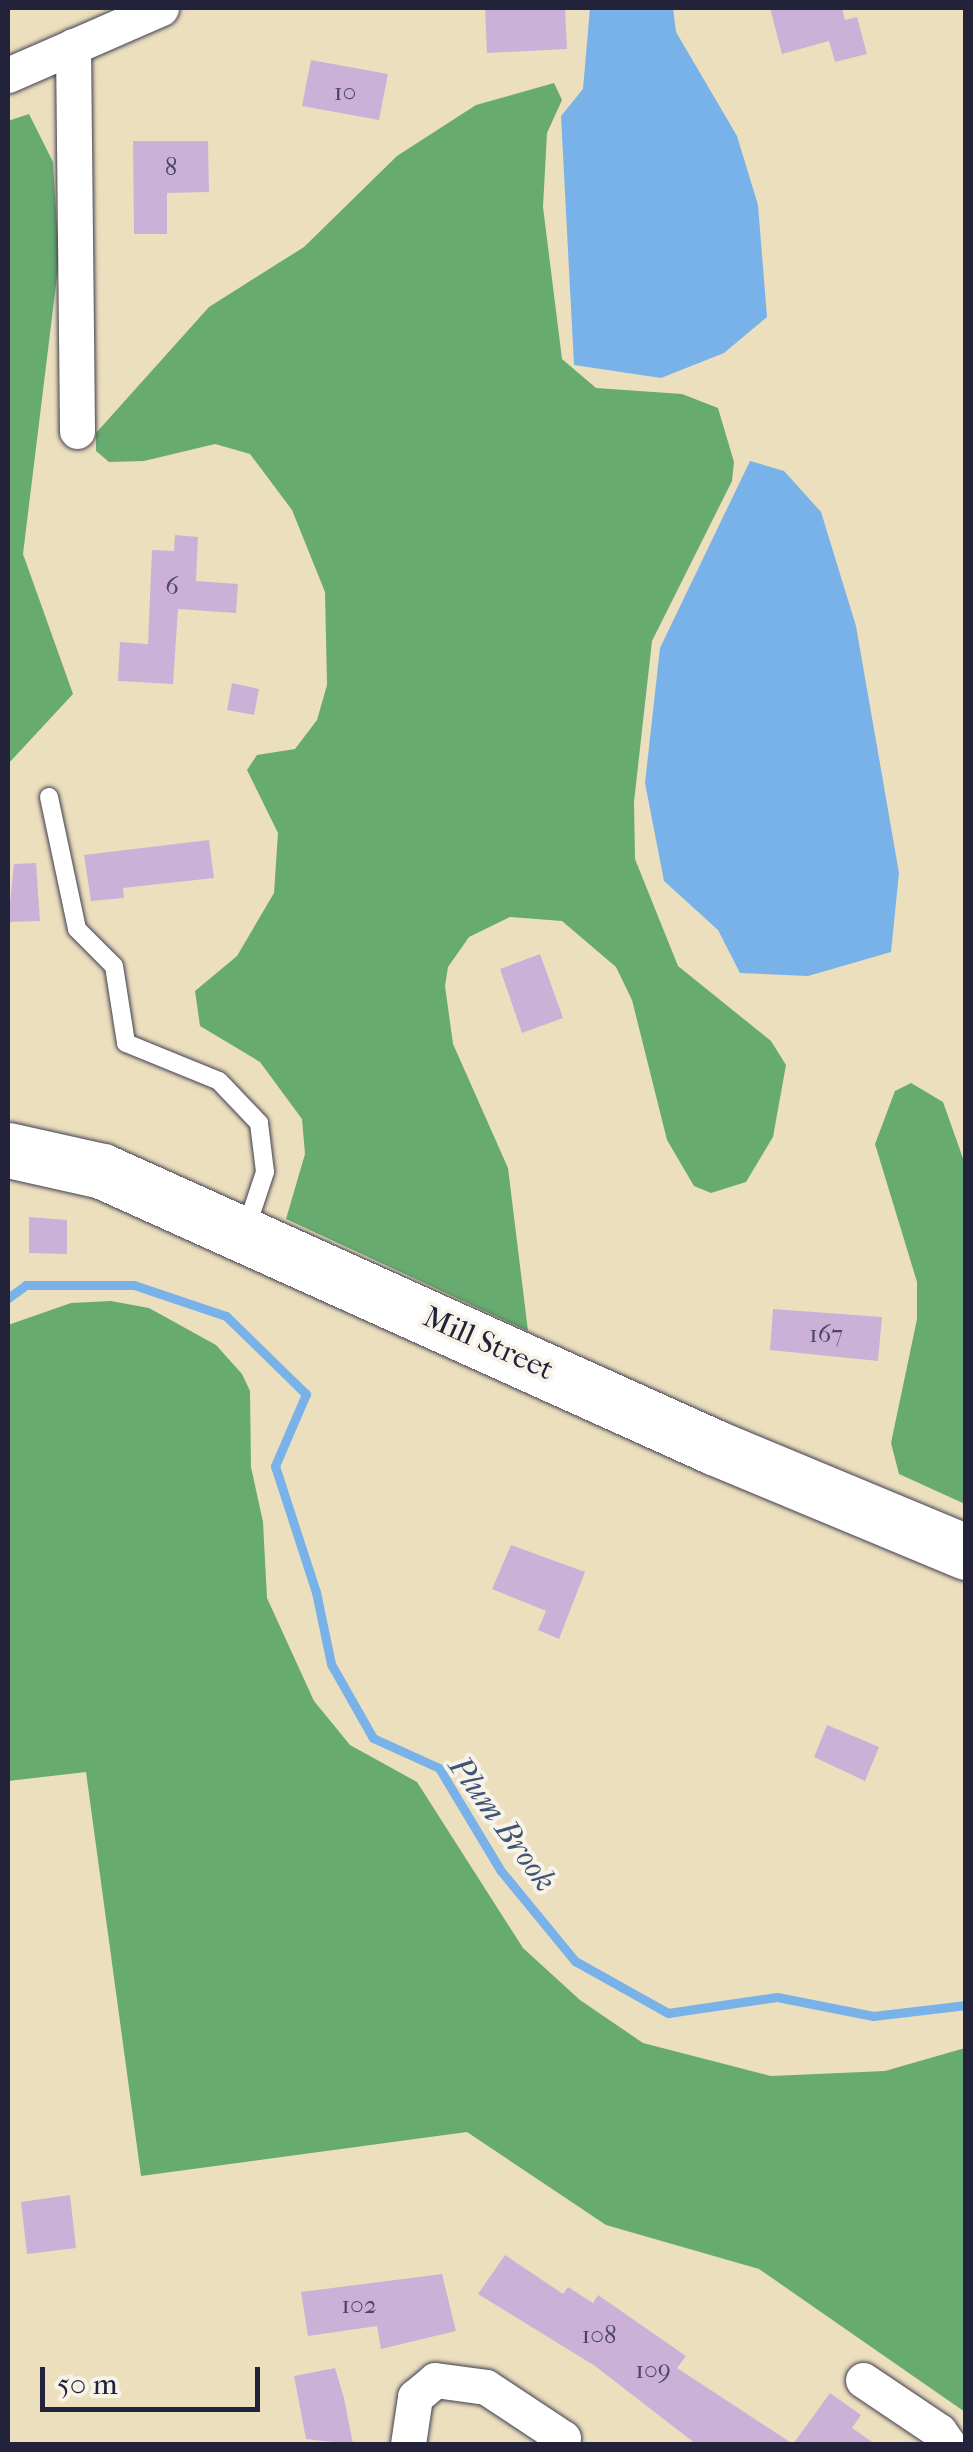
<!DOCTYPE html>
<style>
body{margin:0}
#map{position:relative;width:973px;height:2452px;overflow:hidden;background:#ecdfbe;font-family:"IM FELL French Canon",serif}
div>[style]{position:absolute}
.forest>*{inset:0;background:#67ab70}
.water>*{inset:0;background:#78b2e9}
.stream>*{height:9px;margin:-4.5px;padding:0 4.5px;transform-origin:4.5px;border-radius:4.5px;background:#78b2e9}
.building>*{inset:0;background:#cbb1d8}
.roads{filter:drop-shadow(0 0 2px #403e4f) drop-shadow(0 0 2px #403e4f)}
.service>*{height:18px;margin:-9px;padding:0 9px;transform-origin:9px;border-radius:9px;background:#fff}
.minor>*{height:35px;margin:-17.5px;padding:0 17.5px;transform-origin:17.5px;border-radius:17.5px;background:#fff}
.primary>*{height:55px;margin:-27.5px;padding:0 27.5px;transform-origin:27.5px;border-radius:27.5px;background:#fff}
span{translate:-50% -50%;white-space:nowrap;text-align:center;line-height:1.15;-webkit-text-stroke:8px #f7f3e8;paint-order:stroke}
.number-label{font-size:25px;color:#4c4662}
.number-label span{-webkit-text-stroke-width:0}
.street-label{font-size:30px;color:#22223b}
.water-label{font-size:32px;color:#405478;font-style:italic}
.frame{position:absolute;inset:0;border:10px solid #22223b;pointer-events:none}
.scale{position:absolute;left:40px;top:2367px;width:220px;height:45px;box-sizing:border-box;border:5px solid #22223b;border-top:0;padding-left:12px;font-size:30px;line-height:35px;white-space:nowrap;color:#22223b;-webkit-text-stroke:8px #f7f3e8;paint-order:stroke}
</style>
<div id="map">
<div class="forest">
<div style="clip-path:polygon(554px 83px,562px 100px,547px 133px,543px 207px,562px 359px,596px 388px,682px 394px,718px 408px,734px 462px,732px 481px,652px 641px,634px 802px,635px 859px,678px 966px,771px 1041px,786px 1065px,773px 1137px,746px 1182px,711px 1193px,694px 1186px,667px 1140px,632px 1000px,616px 967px,562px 921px,510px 917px,469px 937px,448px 967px,445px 986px,453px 1044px,508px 1168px,528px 1331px,286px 1219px,305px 1154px,302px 1119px,260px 1062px,200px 1026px,195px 991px,237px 956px,274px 893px,278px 833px,247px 770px,257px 755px,295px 749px,317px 720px,327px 685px,325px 592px,292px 510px,250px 454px,215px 444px,144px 461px,109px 462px,96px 451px,96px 433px,209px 307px,304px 247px,397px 156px,476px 105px)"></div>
<div style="clip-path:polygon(29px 114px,53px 162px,59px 260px,23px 554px,73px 694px,8px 764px,8px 121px)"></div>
<div style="clip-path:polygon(911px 1083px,943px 1102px,965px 1164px,965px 1504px,899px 1474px,891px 1443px,917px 1319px,917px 1282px,875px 1144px,895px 1091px)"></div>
<div style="clip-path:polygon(111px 1301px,149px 1308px,216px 1345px,242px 1374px,250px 1391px,251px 1467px,263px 1522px,267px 1598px,314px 1701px,350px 1745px,417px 1782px,523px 1948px,580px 2000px,643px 2043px,771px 2076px,885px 2071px,965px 2048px,965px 2412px,759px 2269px,606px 2225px,467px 2132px,141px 2176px,86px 1772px,8px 1781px,8px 1325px,71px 1303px)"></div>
</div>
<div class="water">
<div style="clip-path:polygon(590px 8px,673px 8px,676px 32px,737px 136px,758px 205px,767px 317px,724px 353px,661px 378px,574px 365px,561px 116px,583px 89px)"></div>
<div style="clip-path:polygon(750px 461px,784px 471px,821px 512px,856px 626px,899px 873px,891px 952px,808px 976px,740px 973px,718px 930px,664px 881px,645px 783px,660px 648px)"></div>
</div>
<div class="stream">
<div style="left:8px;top:1298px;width:22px;rotate:-36deg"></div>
<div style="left:26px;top:1285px;width:108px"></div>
<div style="left:134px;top:1285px;width:97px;rotate:18.6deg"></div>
<div style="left:226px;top:1316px;width:112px;rotate:44.3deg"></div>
<div style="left:306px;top:1394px;width:78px;rotate:113.3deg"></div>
<div style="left:275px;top:1466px;width:133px;rotate:72deg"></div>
<div style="left:316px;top:1592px;width:74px;rotate:78.2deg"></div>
<div style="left:331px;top:1664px;width:85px;rotate:60.4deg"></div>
<div style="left:373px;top:1738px;width:72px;rotate:24.4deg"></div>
<div style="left:439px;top:1768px;width:120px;rotate:59deg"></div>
<div style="left:501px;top:1871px;width:117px;rotate:50.6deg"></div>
<div style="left:575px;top:1961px;width:107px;rotate:29.2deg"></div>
<div style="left:668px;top:2013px;width:110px;rotate:-8.4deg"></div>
<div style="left:777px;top:1997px;width:98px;rotate:11.2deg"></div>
<div style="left:873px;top:2016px;width:94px;rotate:-6.7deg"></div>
</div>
<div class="building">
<div style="clip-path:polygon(485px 8px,565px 8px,567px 49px,487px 53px)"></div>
<div style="clip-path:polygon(770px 8px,842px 8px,845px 20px,857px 17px,867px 54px,835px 62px,829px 41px,782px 54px)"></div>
<div style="clip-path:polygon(311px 60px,388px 74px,379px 120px,302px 106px)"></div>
<div style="clip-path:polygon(133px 141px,208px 141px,209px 192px,167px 193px,167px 234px,134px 234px)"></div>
<div style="clip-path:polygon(175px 535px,198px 537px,196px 581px,238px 584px,236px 613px,178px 609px,173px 684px,118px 681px,120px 642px,148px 644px,152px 550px,174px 551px)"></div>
<div style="clip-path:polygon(232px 683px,259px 689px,254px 715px,227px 710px)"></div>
<div style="clip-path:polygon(209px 840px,214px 878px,123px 888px,124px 898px,91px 901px,84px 855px)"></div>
<div style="clip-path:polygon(36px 863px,40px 921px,8px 922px,14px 864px)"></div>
<div style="clip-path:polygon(540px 954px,563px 1018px,522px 1033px,500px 969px)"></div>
<div style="clip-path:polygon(29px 1217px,67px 1220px,67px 1254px,29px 1253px)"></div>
<div style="clip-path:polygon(773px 1309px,882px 1317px,878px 1361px,770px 1350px)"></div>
<div style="clip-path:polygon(511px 1545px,585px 1572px,559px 1639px,538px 1630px,546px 1611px,492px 1589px)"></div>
<div style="clip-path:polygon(827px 1725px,879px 1747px,865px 1781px,814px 1757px)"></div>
<div style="clip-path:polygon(70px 2195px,76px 2248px,27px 2254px,21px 2202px)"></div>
<div style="clip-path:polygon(505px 2255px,563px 2294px,568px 2287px,593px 2303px,598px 2295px,686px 2356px,677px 2368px,793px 2444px,830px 2393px,861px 2415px,852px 2428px,875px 2444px,696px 2444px,595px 2366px,478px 2294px)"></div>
<div style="clip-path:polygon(442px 2274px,456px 2331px,381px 2349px,377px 2326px,308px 2336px,301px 2292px)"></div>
<div style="clip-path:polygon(335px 2368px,344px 2398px,353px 2444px,306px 2439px,294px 2376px)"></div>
</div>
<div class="roads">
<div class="service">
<div style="left:49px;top:797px;width:135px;rotate:78deg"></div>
<div style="left:77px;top:929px;width:52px;rotate:45deg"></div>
<div style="left:114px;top:966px;width:78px;rotate:81.1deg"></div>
<div style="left:126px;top:1043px;width:100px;rotate:22.2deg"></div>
<div style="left:219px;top:1081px;width:58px;rotate:46.4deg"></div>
<div style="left:259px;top:1123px;width:49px;rotate:83deg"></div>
<div style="left:265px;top:1172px;width:60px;rotate:108.4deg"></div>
</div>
<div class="minor">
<div style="left:73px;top:46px;width:385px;rotate:89.4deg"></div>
<div style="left:8px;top:75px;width:167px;rotate:-23.6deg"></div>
<div style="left:863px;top:2380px;width:92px;rotate:33.9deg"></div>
<div style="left:939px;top:2431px;width:16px;rotate:55deg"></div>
<div style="left:408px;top:2444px;width:48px;rotate:-81.5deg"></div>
<div style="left:415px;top:2397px;width:26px;rotate:-40deg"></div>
<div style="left:435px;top:2380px;width:51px;rotate:7.8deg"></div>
<div style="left:486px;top:2387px;width:92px;rotate:33.5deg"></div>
<div style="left:563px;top:2438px;width:9px;rotate:139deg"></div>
</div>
<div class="primary">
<div style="left:8px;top:1150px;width:96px;rotate:12.6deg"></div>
<div style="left:102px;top:1171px;width:674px;rotate:24.28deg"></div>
<div style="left:716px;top:1448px;width:271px;rotate:22.6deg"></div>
</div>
</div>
<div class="number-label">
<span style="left:345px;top:92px">10</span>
<span style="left:171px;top:167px">8</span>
<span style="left:172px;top:586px">6</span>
<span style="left:826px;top:1334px">167</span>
<span style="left:359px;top:2305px">102</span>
<span style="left:599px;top:2335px">108</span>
<span style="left:653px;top:2370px">109</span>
</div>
<div class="street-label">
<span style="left:488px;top:1344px;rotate:24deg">Mill Street</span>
</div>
<div class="water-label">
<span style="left:502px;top:1824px;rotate:54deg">Plum Brook</span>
</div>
<div class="frame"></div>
<div class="scale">50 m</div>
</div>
